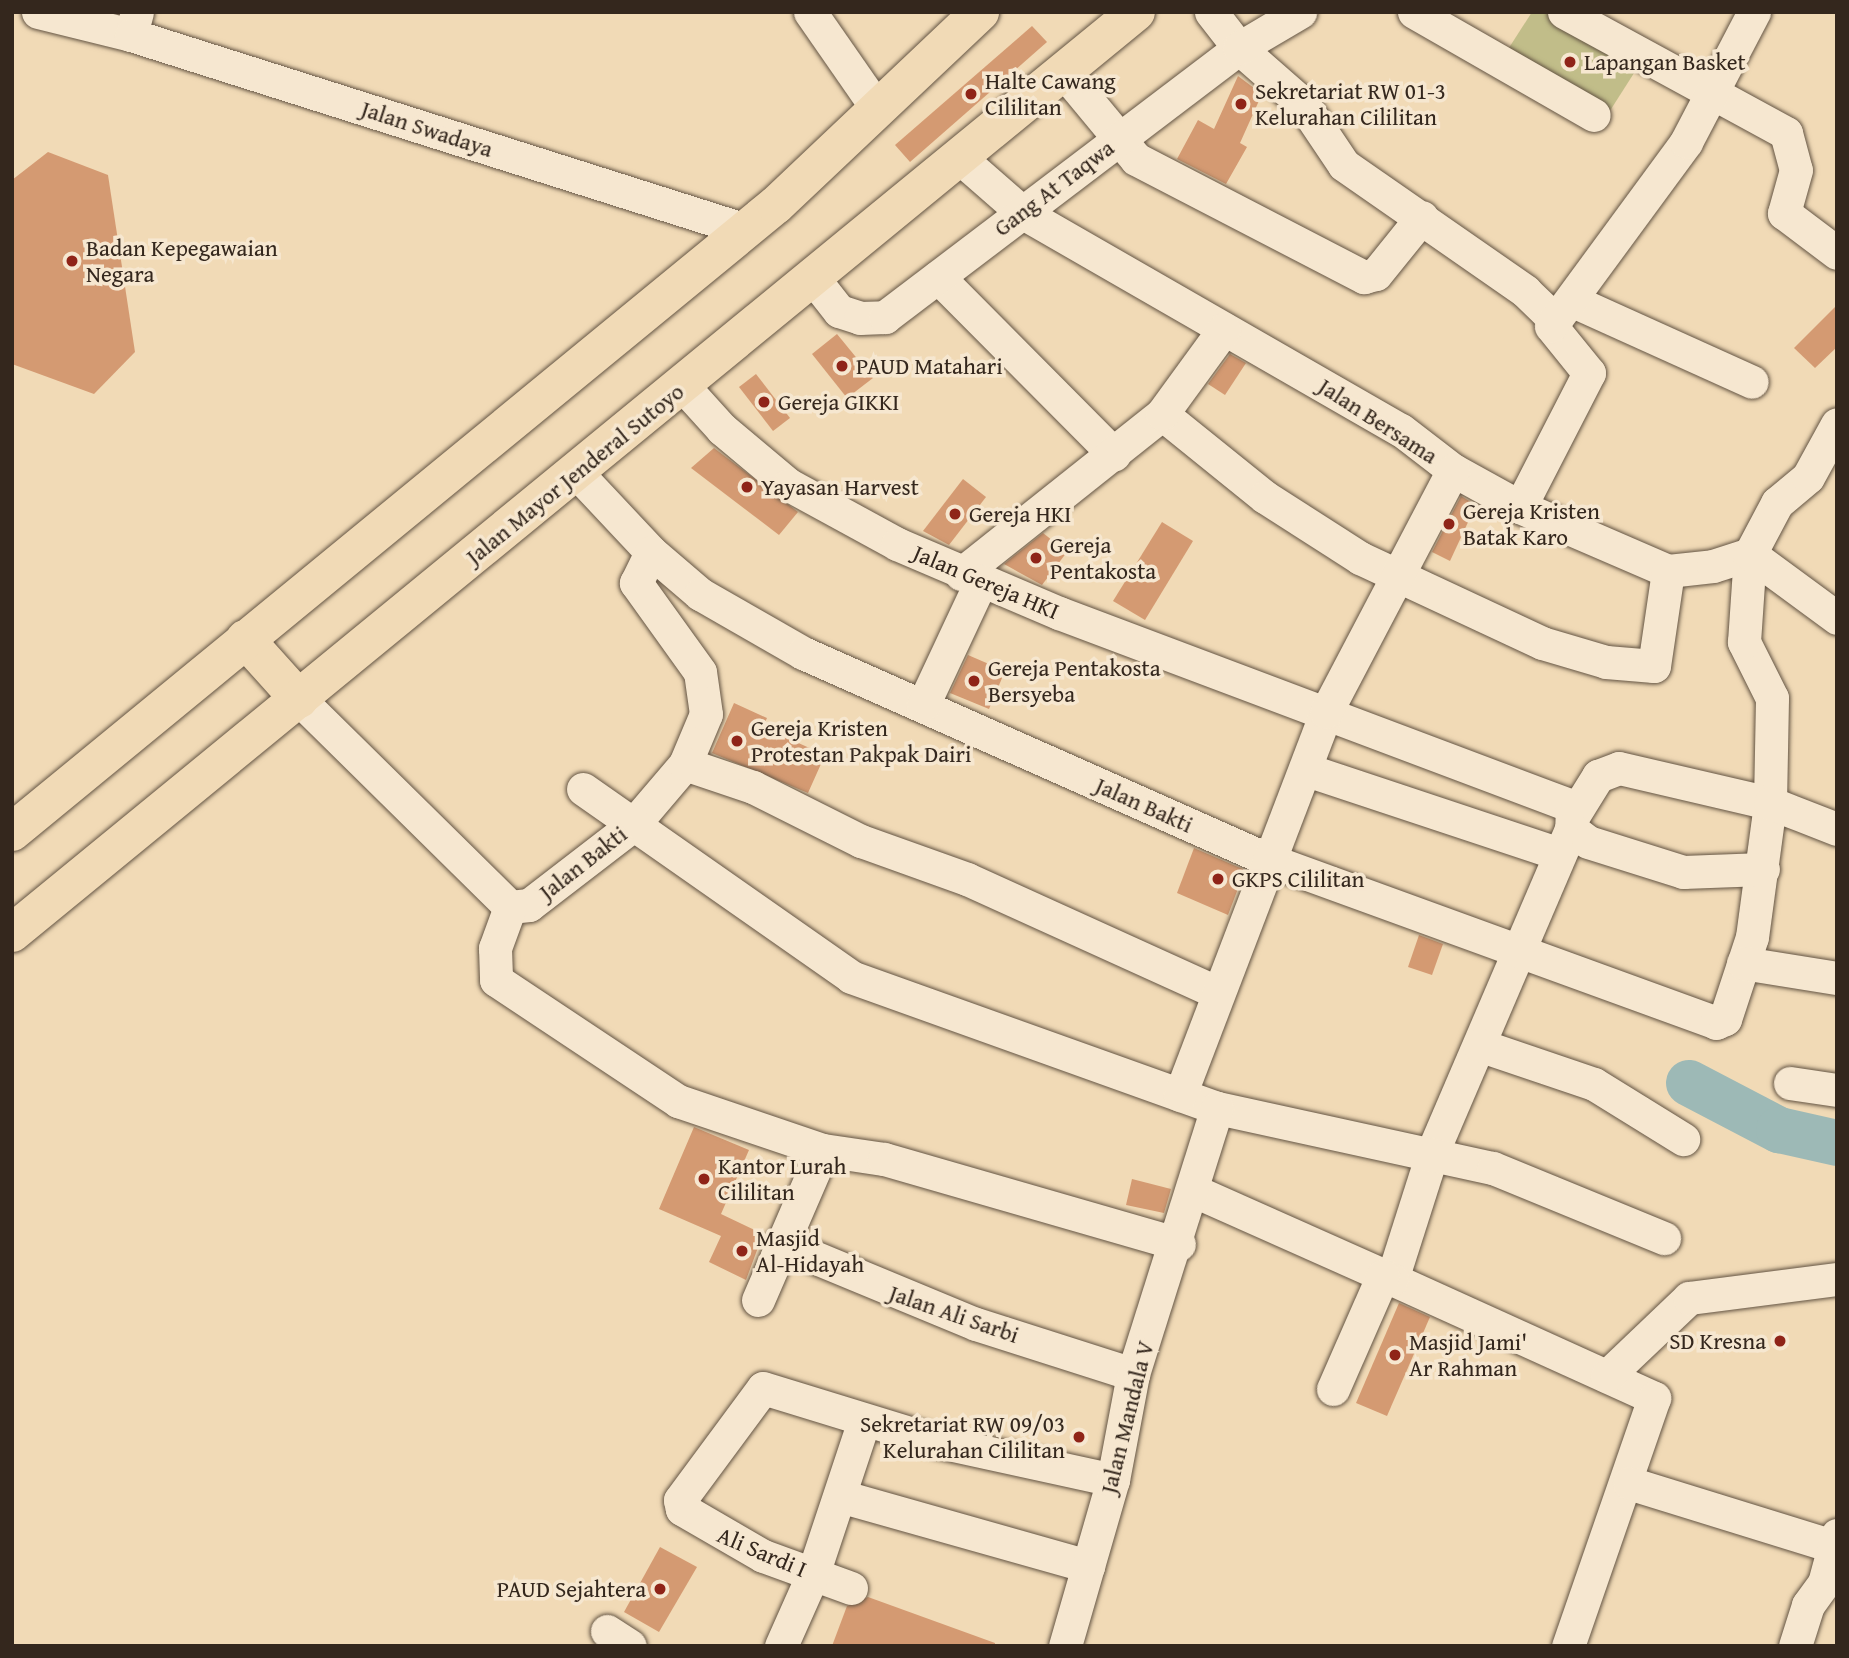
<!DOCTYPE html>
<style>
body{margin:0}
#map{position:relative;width:1849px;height:1658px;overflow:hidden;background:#f1dab6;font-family:"Gentium Book Plus",serif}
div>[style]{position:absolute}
.green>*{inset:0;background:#c1bd89}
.river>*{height:46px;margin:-23px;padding:0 23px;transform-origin:23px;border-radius:23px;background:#9db9b6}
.building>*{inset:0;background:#d49a72}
.roads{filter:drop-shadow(0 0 2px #635443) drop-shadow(0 0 2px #635443)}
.minor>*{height:33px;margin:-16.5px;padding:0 16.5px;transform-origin:16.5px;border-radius:16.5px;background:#f6e7d0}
.highway>*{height:38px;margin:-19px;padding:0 19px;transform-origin:19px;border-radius:19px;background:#f1dab6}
.dots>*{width:19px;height:19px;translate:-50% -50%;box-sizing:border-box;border:4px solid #f6e7d0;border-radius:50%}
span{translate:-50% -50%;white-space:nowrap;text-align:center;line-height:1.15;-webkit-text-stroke:7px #f6e7d0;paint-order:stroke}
.poi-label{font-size:23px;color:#34271d}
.left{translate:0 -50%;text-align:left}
.right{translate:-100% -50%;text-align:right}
.street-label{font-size:23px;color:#34271d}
.frame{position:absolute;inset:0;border:14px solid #34271d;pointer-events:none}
</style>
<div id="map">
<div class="green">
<div style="clip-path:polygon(1532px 12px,1544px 12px,1636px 70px,1606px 117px,1505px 54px)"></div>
</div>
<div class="river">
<div style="left:1689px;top:1083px;width:102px;rotate:27.6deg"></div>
<div style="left:1779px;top:1130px;width:59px;rotate:12.6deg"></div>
</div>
<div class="building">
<div style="clip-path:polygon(1032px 26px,1047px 42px,910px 162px,895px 145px)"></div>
<div style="clip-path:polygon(1238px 76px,1262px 94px,1240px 143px,1247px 147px,1226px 184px,1177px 159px,1198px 120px,1214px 129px)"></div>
<div style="clip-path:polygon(48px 152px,108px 175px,135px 352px,94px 394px,12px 364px,12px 180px)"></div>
<div style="clip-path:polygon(1837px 305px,1837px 347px,1815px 368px,1794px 348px)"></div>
<div style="clip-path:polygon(837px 334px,873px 378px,847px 398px,812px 354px)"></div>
<div style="clip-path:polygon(1230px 354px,1246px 363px,1225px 395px,1208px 384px)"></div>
<div style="clip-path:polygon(756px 374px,790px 418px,773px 431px,739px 387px)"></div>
<div style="clip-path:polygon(714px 448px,798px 512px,779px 535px,691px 468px)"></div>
<div style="clip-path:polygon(963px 479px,986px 497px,949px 545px,923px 531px)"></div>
<div style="clip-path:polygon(1461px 496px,1476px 505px,1450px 561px,1432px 552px)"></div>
<div style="clip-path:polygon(1162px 522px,1193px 541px,1145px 620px,1113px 601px)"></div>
<div style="clip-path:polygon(1043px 533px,1067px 552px,1042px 585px,1004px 564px)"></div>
<div style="clip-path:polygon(968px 655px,1005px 671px,989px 709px,950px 693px)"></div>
<div style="clip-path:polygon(734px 703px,767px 718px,763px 727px,825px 755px,808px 793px,712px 753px)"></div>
<div style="clip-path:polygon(1194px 848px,1245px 870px,1228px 915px,1177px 893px)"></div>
<div style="clip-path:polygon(1419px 935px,1443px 944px,1432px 975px,1408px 967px)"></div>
<div style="clip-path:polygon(694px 1127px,749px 1150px,721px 1214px,763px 1234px,746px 1280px,709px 1262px,721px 1236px,659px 1209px)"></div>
<div style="clip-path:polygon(1132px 1179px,1171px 1189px,1164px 1213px,1126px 1205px)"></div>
<div style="clip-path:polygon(1399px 1303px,1430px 1317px,1387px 1416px,1356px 1403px)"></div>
<div style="clip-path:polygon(660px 1547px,697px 1567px,659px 1632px,624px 1612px)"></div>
<div style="clip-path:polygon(868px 1597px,995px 1643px,995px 1646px,832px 1646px,847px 1606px)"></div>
</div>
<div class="roads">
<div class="minor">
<div style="left:38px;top:12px;width:96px;rotate:13.9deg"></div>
<div style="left:137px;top:12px;width:24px;rotate:105deg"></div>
<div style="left:131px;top:35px;width:645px;rotate:17.59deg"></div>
<div style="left:810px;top:12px;width:119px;rotate:55.2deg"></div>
<div style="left:1211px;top:12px;width:46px;rotate:52.1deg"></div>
<div style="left:1239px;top:48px;width:85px;rotate:41.2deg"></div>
<div style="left:1303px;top:104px;width:73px;rotate:56.1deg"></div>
<div style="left:1344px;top:165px;width:221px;rotate:34.8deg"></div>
<div style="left:1525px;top:291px;width:43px;rotate:44.1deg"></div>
<div style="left:1414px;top:12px;width:207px;rotate:29.8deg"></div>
<div style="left:1564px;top:12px;width:253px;rotate:28.6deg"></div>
<div style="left:1786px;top:133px;width:38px;rotate:75deg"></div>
<div style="left:1796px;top:170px;width:45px;rotate:105.6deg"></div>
<div style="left:1784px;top:213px;width:66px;rotate:37deg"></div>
<div style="left:1063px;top:71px;width:114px;rotate:50.3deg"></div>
<div style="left:1136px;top:159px;width:257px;rotate:27.4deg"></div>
<div style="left:1364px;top:277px;width:12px;rotate:-14deg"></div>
<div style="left:1376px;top:274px;width:73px;rotate:-51.1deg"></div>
<div style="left:960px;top:158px;width:84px;rotate:41.1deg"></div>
<div style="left:1023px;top:213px;width:436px;rotate:29.9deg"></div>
<div style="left:1401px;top:430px;width:66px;rotate:37.6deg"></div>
<div style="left:1453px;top:470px;width:77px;rotate:28.9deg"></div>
<div style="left:1520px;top:507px;width:161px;rotate:23.4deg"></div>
<div style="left:1668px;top:571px;width:45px;rotate:-6.3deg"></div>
<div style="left:1713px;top:566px;width:39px;rotate:-18deg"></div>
<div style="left:938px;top:277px;width:250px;rotate:45.2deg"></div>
<div style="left:813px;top:278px;width:42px;rotate:51.8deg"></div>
<div style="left:839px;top:311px;width:22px;rotate:18deg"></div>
<div style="left:860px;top:318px;width:25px;rotate:-2deg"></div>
<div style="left:885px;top:317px;width:445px;rotate:-37.2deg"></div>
<div style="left:1239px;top:48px;width:71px;rotate:-30.5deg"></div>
<div style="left:1573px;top:301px;width:196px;rotate:24.3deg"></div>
<div style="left:684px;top:387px;width:57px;rotate:47.9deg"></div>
<div style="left:722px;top:429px;width:87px;rotate:39.9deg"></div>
<div style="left:789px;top:485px;width:123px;rotate:28.6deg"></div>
<div style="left:897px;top:544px;width:176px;rotate:23.1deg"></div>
<div style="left:1059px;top:613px;width:548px;rotate:20.62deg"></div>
<div style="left:1572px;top:806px;width:23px;rotate:92deg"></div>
<div style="left:1571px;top:829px;width:353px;rotate:113.2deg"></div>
<div style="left:1432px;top:1154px;width:131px;rotate:107.7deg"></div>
<div style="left:1392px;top:1279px;width:288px;rotate:24.4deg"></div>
<div style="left:1654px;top:1398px;width:262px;rotate:109.1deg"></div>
<div style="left:1162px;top:414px;width:132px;rotate:38.9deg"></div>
<div style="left:1265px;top:497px;width:113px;rotate:32.7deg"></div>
<div style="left:1360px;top:558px;width:201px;rotate:25deg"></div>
<div style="left:1542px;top:643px;width:67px;rotate:16.5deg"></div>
<div style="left:1606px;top:662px;width:48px;rotate:4.8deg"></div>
<div style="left:1654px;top:666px;width:96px;rotate:-81.6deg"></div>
<div style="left:576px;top:472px;width:110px;rotate:46.8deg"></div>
<div style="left:651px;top:552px;width:65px;rotate:40.6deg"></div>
<div style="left:700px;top:594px;width:119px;rotate:29.8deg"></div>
<div style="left:803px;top:653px;width:510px;rotate:23.95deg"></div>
<div style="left:1269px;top:860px;width:476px;rotate:20deg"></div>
<div style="left:1716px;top:1023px;width:10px;rotate:-24deg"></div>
<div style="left:1725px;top:1019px;width:86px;rotate:-71.8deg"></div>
<div style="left:1752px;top:937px;width:135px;rotate:-82.3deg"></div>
<div style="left:1770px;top:803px;width:105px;rotate:-88.9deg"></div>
<div style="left:1772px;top:698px;width:63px;rotate:-116.6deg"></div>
<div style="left:1744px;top:642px;width:88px;rotate:-86.1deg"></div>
<div style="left:1750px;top:554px;width:58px;rotate:-62.1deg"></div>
<div style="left:1777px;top:503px;width:40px;rotate:-40deg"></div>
<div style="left:1808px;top:477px;width:60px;rotate:-61.3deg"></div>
<div style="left:1520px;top:507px;width:151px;rotate:-62.8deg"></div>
<div style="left:1589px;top:373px;width:60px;rotate:-129deg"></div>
<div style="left:1551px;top:326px;width:228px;rotate:-53.7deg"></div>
<div style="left:1686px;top:142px;width:147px;rotate:-62.4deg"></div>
<div style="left:1750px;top:554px;width:108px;rotate:36.3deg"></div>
<div style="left:961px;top:574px;width:257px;rotate:-38.5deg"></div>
<div style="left:1162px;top:414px;width:105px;rotate:-53.9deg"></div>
<div style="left:299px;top:699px;width:296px;rotate:44.6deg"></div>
<div style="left:510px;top:907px;width:19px;rotate:-6deg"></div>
<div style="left:529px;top:905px;width:131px;rotate:-37.6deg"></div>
<div style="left:633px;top:825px;width:80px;rotate:-49.6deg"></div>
<div style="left:685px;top:764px;width:54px;rotate:-67.2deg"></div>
<div style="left:706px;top:714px;width:42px;rotate:-98.1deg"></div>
<div style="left:700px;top:672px;width:110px;rotate:-125.7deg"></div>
<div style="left:636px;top:583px;width:34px;rotate:-64deg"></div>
<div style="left:923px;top:705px;width:137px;rotate:-64.9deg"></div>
<div style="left:685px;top:764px;width:72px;rotate:18.7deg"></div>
<div style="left:753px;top:787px;width:121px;rotate:26.6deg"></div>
<div style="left:861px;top:841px;width:113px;rotate:19.7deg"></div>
<div style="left:967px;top:879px;width:273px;rotate:24.4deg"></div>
<div style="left:1307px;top:770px;width:266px;rotate:18.4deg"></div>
<div style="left:583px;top:789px;width:327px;rotate:35deg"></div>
<div style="left:851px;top:977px;width:389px;rotate:19.7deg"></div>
<div style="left:1217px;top:1108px;width:282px;rotate:12.3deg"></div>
<div style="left:1493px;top:1168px;width:185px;rotate:22.3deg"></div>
<div style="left:1575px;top:813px;width:44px;rotate:-58.1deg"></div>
<div style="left:1598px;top:776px;width:22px;rotate:-21deg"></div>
<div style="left:1619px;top:768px;width:155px;rotate:13.1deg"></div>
<div style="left:1770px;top:803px;width:72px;rotate:21.2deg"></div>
<div style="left:1571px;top:829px;width:21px;rotate:37deg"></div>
<div style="left:1588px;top:842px;width:100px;rotate:17.5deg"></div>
<div style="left:1683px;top:872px;width:80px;rotate:-2.1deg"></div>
<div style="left:510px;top:907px;width:44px;rotate:110.1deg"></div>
<div style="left:495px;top:948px;width:32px;rotate:88deg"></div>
<div style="left:496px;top:980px;width:219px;rotate:33.6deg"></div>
<div style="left:678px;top:1101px;width:153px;rotate:18.7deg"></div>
<div style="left:823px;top:1150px;width:62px;rotate:8.4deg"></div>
<div style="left:884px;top:1159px;width:307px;rotate:16.1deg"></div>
<div style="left:1743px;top:963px;width:95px;rotate:9.1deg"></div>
<div style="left:1479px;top:1045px;width:121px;rotate:18.7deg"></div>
<div style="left:1594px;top:1084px;width:105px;rotate:31.7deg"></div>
<div style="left:1790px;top:1083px;width:48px;rotate:8.5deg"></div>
<div style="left:1180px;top:1095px;width:410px;rotate:-69.1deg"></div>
<div style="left:1326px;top:712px;width:273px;rotate:-62.3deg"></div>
<div style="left:1192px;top:1190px;width:219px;rotate:24deg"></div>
<div style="left:780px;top:1243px;width:212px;rotate:22.5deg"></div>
<div style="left:976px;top:1324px;width:165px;rotate:17.7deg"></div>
<div style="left:758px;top:1300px;width:163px;rotate:-66.6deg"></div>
<div style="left:1607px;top:1376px;width:113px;rotate:-43.6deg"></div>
<div style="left:1689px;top:1298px;width:149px;rotate:-7.3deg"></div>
<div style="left:1333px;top:1389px;width:124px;rotate:-66.3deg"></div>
<div style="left:1629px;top:1483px;width:213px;rotate:17.2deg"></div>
<div style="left:840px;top:1496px;width:258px;rotate:15.8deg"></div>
<div style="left:851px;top:1588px;width:94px;rotate:-160deg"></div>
<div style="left:763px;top:1556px;width:94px;rotate:-149.9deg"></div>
<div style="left:682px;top:1509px;width:9px;rotate:-103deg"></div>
<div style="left:680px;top:1500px;width:139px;rotate:-53.5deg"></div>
<div style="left:763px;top:1388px;width:184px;rotate:17.1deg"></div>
<div style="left:939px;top:1442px;width:178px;rotate:12.3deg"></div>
<div style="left:607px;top:1631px;width:27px;rotate:33deg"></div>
<div style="left:781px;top:1646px;width:79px;rotate:-66deg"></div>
<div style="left:813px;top:1574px;width:161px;rotate:-71.6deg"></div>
<div style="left:1065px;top:1646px;width:173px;rotate:-73.9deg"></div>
<div style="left:1113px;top:1480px;width:108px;rotate:-79.3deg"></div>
<div style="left:1133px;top:1374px;width:279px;rotate:-72.5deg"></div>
<div style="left:1795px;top:1646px;width:43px;rotate:-72.4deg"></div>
<div style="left:1808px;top:1605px;width:27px;rotate:-54deg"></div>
<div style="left:1824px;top:1583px;width:50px;rotate:-74.8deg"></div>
</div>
<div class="highway">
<div style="left:245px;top:639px;width:81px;rotate:48deg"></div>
<div style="left:12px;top:832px;width:988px;rotate:-39.38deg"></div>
<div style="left:776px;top:205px;width:281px;rotate:-43.4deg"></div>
<div style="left:12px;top:933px;width:1453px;rotate:-39.33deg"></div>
</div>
</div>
<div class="dots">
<div style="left:1570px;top:62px;background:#8f2418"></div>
<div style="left:971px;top:94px;background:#8f2418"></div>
<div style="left:1241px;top:104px;background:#8f2418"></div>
<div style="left:72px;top:261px;background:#8f2418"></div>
<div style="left:842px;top:366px;background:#8f2418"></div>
<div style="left:764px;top:402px;background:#8f2418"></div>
<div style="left:747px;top:487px;background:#8f2418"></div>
<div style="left:955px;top:514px;background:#8f2418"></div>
<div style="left:1449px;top:524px;background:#8f2418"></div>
<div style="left:1036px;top:558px;background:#8f2418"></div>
<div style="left:974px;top:681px;background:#8f2418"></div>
<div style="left:737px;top:741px;background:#8f2418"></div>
<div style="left:1218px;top:879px;background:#8f2418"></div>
<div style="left:704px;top:1179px;background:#8f2418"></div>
<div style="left:742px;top:1251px;background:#8f2418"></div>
<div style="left:1780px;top:1341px;background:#8f2418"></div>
<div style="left:1395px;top:1355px;background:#8f2418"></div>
<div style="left:1079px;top:1437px;background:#8f2418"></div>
<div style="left:660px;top:1589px;background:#8f2418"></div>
</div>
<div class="poi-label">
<span class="left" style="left:1584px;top:62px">Lapangan Basket</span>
<span class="left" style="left:985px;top:94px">Halte Cawang<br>Cililitan</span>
<span class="left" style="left:1255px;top:104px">Sekretariat RW 01-3<br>Kelurahan Cililitan</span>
<span class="left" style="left:86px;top:261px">Badan Kepegawaian<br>Negara</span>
<span class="left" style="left:856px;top:366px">PAUD Matahari</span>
<span class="left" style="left:778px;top:402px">Gereja GIKKI</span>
<span class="left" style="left:761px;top:487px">Yayasan Harvest</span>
<span class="left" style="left:1463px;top:524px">Gereja Kristen<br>Batak Karo</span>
<span class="left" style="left:969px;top:514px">Gereja HKI</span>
<span class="left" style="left:1050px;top:558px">Gereja<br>Pentakosta</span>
<span class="left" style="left:988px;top:681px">Gereja Pentakosta<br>Bersyeba</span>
<span class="left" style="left:751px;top:741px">Gereja Kristen<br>Protestan Pakpak Dairi</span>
<span class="left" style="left:1232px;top:879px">GKPS Cililitan</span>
<span class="left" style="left:718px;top:1179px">Kantor Lurah<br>Cililitan</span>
<span class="left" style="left:756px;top:1251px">Masjid<br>Al-Hidayah</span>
<span class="right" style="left:1766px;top:1341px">SD Kresna</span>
<span class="left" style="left:1409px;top:1355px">Masjid Jami'<br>Ar Rahman</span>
<span class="right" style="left:1065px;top:1437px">Sekretariat RW 09/03<br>Kelurahan Cililitan</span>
<span class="right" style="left:646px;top:1589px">PAUD Sejahtera</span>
</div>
<div class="street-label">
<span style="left:427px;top:129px;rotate:18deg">Jalan Swadaya</span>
<span style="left:1054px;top:188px;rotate:-37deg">Gang At Taqwa</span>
<span style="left:1378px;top:421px;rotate:33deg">Jalan Bersama</span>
<span style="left:575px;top:474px;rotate:-39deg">Jalan Mayor Jenderal Sutoyo</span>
<span style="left:986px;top:582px;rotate:23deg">Jalan Gereja HKI</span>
<span style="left:1144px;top:805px;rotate:24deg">Jalan Bakti</span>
<span style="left:583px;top:863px;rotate:-38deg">Jalan Bakti</span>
<span style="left:954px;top:1314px;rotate:19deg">Jalan Ali Sarbi</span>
<span style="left:1127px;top:1417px;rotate:-76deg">Jalan Mandala V</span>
<span style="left:762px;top:1552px;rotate:23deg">Ali Sardi I</span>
</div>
<div class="frame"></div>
</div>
